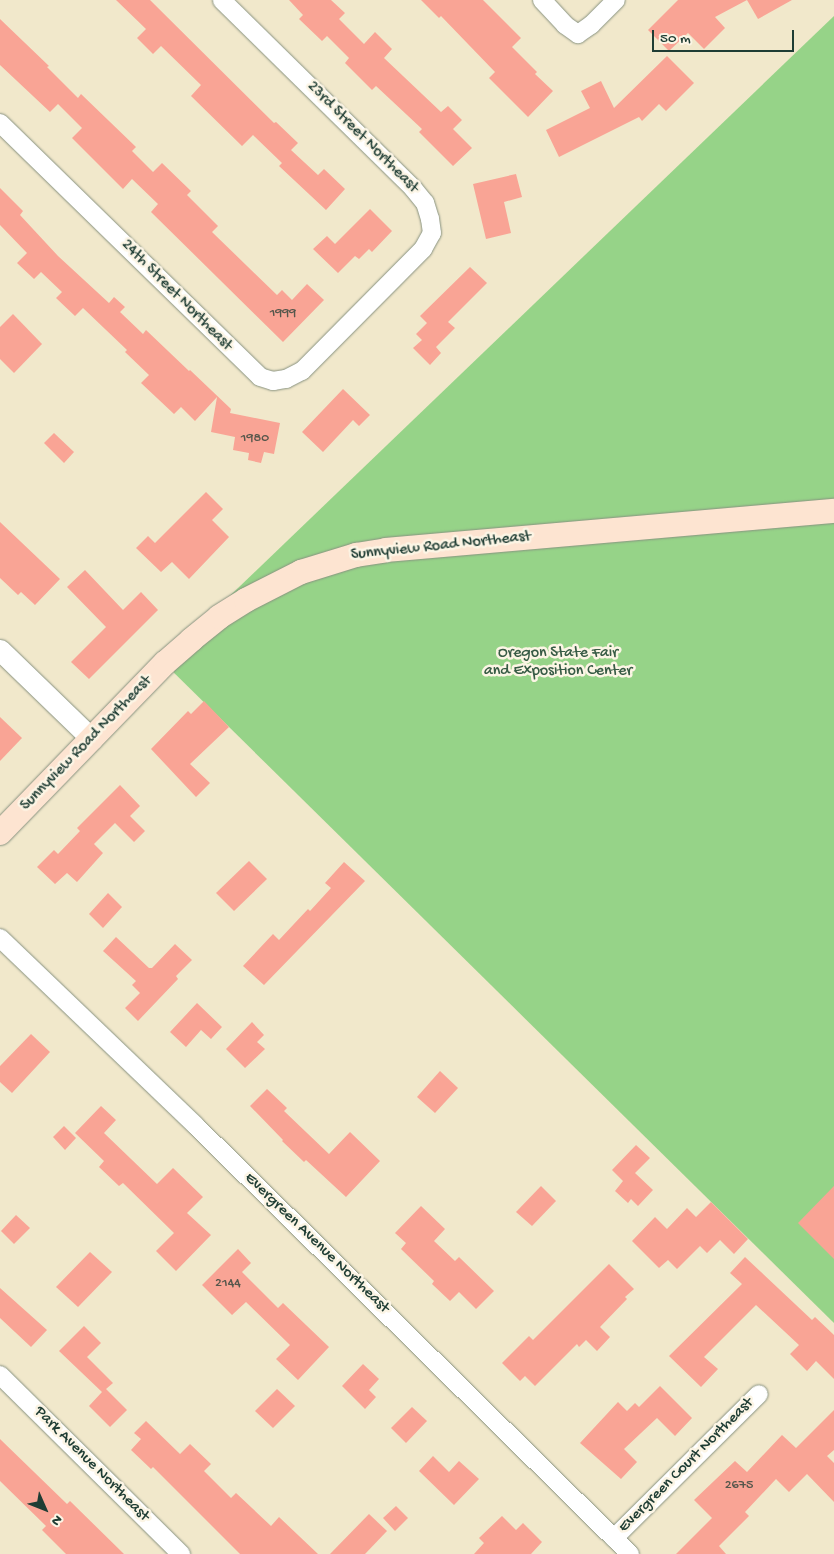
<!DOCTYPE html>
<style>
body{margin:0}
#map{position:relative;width:834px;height:1554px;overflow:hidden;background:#f1e8cb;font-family:"Gochi Hand",sans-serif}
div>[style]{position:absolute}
.green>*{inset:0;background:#96d388}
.building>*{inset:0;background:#f9a495}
.roads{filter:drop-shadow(0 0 1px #889280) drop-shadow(0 0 1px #889280)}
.minor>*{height:18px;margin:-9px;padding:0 9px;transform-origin:9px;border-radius:9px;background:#fff}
.tertiary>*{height:21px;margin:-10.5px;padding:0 10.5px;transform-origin:10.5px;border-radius:10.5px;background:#fff}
.secondary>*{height:24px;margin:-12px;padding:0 12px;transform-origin:12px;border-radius:12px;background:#fde4d1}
span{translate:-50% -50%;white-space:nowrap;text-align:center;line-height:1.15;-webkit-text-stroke:5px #fcf5e5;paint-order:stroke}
.number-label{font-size:14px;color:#56574c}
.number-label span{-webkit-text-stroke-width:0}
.street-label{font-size:16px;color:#1f3d34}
.park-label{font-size:16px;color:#375b45}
.north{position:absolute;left:20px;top:1484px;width:50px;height:50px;-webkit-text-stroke:4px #fcf5e5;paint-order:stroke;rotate:134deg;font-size:14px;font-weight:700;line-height:20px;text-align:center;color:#1f3d34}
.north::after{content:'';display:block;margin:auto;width:18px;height:22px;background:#1f3d34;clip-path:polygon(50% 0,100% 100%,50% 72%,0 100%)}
.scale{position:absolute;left:652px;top:30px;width:142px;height:22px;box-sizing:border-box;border:2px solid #1f3d34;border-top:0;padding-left:6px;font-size:15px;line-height:18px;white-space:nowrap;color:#1f3d34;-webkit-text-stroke:4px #fcf5e5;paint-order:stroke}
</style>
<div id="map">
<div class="green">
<div style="clip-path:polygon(834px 16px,834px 1323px,162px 661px)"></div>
</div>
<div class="building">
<div style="clip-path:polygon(116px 0,150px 0,274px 123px,276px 122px,298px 143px,291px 150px,318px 175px,324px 169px,345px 189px,326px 210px,279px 166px,282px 163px,253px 135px,242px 146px,191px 96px,201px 85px,161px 46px,153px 54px,137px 38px,146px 29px)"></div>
<div style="clip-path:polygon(289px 0,331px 0,345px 13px,339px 19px,364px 44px,375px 32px,392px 49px,384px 58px,441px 112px,448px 106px,462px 120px,453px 129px,472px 148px,453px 166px,419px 132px,422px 129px,376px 86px,372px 90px,345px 63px,349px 58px,327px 36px,322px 41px,299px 19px,303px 15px)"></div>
<div style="clip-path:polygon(421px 0,483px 0,521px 38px,512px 47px,537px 72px,535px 74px,553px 91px,528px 117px,489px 78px,495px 72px,441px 16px,439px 18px)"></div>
<div style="clip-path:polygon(678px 0,747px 0,715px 17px,725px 28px,704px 49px,688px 33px,669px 51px,648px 30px)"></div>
<div style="clip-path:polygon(747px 0,792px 0,758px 19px)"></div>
<div style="clip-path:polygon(0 19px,49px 66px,47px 67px,78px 98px,81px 94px,136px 147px,132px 151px,153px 172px,162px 163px,191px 191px,187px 195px,218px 226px,212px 232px,277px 295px,282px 290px,292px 300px,307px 284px,324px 300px,283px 342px,151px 212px,158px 204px,132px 179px,123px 189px,72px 138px,82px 128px,58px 104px,50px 112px,0 65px)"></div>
<div style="clip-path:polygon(667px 56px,694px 83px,666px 111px,659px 104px,642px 121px,639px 117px,559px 157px,546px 130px,590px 108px,581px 91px,601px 81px,614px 108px)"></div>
<div style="clip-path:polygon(516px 174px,522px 197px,504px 202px,511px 233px,486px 239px,473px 184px)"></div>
<div style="clip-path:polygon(0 188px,23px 211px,20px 215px,58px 256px,109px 303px,114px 297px,125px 307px,120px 312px,143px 334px,146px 330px,189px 371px,190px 370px,231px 409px,230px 413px,280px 423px,274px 454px,264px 452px,261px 463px,248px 460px,249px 453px,233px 450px,235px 437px,211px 432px,217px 397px,195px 421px,181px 407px,174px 414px,141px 383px,149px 375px,125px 352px,127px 350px,83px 308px,75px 316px,56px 298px,62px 292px,41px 272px,34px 279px,17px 263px,27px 253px,0 225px)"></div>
<div style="clip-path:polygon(370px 209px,392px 231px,372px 252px,369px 249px,359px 259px,355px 256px,338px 273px,313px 249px,327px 236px,335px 244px)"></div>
<div style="clip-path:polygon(470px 267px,487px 283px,448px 322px,455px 328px,436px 347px,441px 353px,430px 365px,413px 348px,422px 340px,416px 334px,427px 323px,420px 316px)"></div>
<div style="clip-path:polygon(13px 314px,42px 344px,14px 373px,0 359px,0 327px)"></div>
<div style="clip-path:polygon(343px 389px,370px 415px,359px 426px,353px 420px,323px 452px,302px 432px)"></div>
<div style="clip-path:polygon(54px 433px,74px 452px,64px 463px,44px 443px)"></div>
<div style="clip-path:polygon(206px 492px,223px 509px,212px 520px,229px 537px,189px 579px,172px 562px,161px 572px,136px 548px,148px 536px,155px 543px)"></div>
<div style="clip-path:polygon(0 522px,60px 579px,35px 605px,21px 592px,18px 595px,0 578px)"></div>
<div style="clip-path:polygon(85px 570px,123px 610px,141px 592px,158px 610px,89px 679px,71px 662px,106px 627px,67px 587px)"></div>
<div style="clip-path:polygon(204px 701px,229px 727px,190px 764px,210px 783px,196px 797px,151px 749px,188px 711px,191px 714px)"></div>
<div style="clip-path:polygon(0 717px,22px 738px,0 761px)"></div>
<div style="clip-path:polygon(120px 785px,140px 806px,130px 816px,145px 831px,134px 842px,115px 823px,94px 844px,103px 853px,77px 882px,67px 873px,55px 884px,37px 867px,54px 850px,58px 854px,80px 831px,77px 828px)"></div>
<div style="clip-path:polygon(249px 861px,267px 879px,234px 911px,216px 893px)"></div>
<div style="clip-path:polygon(344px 862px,365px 881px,264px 985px,243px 966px,273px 934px,279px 940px,308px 909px,310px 911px,331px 888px,325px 883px)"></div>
<div style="clip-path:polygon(108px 893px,122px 907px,103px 928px,89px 914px)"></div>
<div style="clip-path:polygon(116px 937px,149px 968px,152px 968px,175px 944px,192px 960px,176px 976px,178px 979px,138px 1021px,125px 1008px,140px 993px,132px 985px,136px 981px,103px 951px)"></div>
<div style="clip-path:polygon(197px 1003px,222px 1027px,211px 1039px,201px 1030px,186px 1047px,170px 1032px)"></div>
<div style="clip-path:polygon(252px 1022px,264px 1035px,257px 1042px,265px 1049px,245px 1068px,226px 1049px)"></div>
<div style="clip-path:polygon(31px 1034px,50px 1052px,12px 1093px,0 1082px,0 1066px)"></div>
<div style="clip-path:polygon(440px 1071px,458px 1088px,435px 1113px,417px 1097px)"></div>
<div style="clip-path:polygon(267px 1089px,287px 1108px,284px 1111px,329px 1154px,350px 1132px,380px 1161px,346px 1197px,306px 1160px,304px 1162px,282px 1141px,283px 1140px,250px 1106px)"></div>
<div style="clip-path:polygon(101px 1106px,116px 1120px,104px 1133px,157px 1184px,173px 1168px,203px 1197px,187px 1213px,211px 1235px,176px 1271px,156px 1251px,174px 1233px,123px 1183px,119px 1186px,99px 1167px,104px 1161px,75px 1133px)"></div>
<div style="clip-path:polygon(64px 1126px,76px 1138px,65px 1150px,53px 1137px)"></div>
<div style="clip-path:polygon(636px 1145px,650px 1158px,635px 1173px,653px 1190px,638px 1206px,631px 1199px,628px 1203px,615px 1191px,623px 1181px,612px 1170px)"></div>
<div style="clip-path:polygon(541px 1186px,556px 1201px,532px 1226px,516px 1212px)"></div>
<div style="clip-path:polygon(834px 1186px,834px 1259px,798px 1223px)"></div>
<div style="clip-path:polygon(711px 1202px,748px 1239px,734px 1254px,720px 1240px,707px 1253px,700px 1246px,677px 1269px,668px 1260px,659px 1268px,632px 1241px,655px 1217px,667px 1229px,687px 1208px,696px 1217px)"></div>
<div style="clip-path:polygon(421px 1206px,445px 1229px,434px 1241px,455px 1261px,459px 1257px,494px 1291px,476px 1309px,459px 1292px,450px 1301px,432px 1284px,434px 1281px,401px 1249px,406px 1243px,395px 1233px)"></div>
<div style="clip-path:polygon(16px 1215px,30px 1228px,14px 1244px,1px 1231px)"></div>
<div style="clip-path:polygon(238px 1249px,251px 1263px,242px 1272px,278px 1308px,283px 1303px,329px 1347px,298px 1380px,276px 1359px,290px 1345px,246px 1302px,232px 1315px,202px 1285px)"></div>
<div style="clip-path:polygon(90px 1252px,112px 1272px,78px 1307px,56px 1287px)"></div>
<div style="clip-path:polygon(745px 1257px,812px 1320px,815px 1317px,834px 1335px,834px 1379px,816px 1361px,807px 1371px,790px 1354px,799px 1345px,756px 1305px,704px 1357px,718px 1369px,701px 1387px,669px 1356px,742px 1284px,730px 1273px)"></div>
<div style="clip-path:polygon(609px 1264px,634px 1289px,625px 1297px,627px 1299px,600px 1327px,610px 1337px,597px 1351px,586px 1340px,579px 1347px,577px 1344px,535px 1386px,525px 1376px,520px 1381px,502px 1363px,529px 1336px,533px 1340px)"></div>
<div style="clip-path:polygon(0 1288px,47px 1330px,31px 1347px,0 1318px)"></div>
<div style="clip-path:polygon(84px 1326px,101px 1343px,87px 1357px,113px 1383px,106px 1389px,127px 1410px,110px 1427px,89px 1406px,102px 1392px,59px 1351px)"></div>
<div style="clip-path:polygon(363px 1364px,379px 1379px,369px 1390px,376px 1397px,365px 1409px,342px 1386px)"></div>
<div style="clip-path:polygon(660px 1386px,692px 1418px,675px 1436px,657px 1418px,624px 1449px,637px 1462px,621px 1479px,580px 1443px,618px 1402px,627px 1411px,635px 1403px,639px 1407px)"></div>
<div style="clip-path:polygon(277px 1389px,295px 1406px,273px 1428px,255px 1411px)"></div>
<div style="clip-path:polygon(412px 1407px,427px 1421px,406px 1443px,391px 1428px)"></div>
<div style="clip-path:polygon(834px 1410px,834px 1450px,827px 1456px,834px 1463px,834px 1502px,807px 1474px,789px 1492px,776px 1479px,745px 1512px,749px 1516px,719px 1546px,726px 1554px,676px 1554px,712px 1518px,694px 1500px,735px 1461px,747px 1472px,782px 1435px,796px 1448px)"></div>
<div style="clip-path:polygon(146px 1421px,180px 1454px,190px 1444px,211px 1464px,204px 1471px,231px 1498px,236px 1493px,271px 1526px,279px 1517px,318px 1554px,240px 1554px,153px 1467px,151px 1469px,131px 1450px,141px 1439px,134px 1433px)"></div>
<div style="clip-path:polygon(0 1439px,67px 1504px,70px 1501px,124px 1554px,66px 1554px,42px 1530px,46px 1526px,0 1481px)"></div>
<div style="clip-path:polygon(433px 1456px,449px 1472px,459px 1461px,479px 1479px,454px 1505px,419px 1471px)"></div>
<div style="clip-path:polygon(396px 1506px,408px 1518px,395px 1531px,383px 1518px)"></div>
<div style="clip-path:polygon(369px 1514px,387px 1531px,365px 1554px,330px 1554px)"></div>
<div style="clip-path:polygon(502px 1516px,516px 1530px,523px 1523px,542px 1542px,531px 1554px,474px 1554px,484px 1543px,479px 1538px)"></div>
</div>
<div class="roads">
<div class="minor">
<div style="left:542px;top:0;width:34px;rotate:47deg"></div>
<div style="left:565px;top:25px;width:16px;rotate:35deg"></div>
<div style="left:578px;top:34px;width:16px;rotate:-35deg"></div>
<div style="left:591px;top:25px;width:35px;rotate:-45deg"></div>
<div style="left:0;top:123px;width:363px;rotate:44.3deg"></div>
<div style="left:260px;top:377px;width:14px;rotate:17deg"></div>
<div style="left:273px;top:381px;width:13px;rotate:-9deg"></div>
<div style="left:286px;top:379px;width:18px;rotate:-27deg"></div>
<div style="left:302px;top:371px;width:172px;rotate:-45.2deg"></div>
<div style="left:423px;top:249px;width:18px;rotate:-61deg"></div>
<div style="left:432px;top:233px;width:14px;rotate:-98deg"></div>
<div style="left:430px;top:219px;width:17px;rotate:-107deg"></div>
<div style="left:425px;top:203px;width:19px;rotate:-129deg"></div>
<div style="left:413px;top:188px;width:268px;rotate:-135.5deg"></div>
<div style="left:0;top:938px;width:270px;rotate:43.8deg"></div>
<div style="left:195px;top:1125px;width:611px;rotate:44.6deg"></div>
<div style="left:0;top:1375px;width:255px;rotate:44.7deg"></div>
<div style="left:614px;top:1538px;width:204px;rotate:-44.8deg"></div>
</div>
<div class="tertiary">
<div style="left:0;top:650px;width:128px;rotate:44.1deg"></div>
</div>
<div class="secondary">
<div style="left:0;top:833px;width:237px;rotate:-45.9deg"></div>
<div style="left:165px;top:663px;width:35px;rotate:-41deg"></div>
<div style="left:191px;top:640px;width:36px;rotate:-39deg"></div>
<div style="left:219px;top:617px;width:32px;rotate:-32deg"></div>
<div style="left:246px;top:600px;width:62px;rotate:-27deg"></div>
<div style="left:301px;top:572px;width:58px;rotate:-17.2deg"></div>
<div style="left:356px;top:555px;width:30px;rotate:-9deg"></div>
<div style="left:386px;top:550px;width:450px;rotate:-5deg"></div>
</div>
</div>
<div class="number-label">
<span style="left:283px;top:314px">1999</span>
<span style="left:255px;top:439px">1980</span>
<span style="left:228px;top:1284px">2144</span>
<span style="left:739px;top:1486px">2675</span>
</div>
<div class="street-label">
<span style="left:362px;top:138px;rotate:45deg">23rd Street Northeast</span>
<span style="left:176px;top:296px;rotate:45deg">24th Street Northeast</span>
<span style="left:441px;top:547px;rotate:-6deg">Sunnyview Road Northeast</span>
<span style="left:87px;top:744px;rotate:-46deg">Sunnyview Road Northeast</span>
<span style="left:316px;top:1244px;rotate:44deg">Evergreen Avenue Northeast</span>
<span style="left:91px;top:1465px;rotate:45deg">Park Avenue Northeast</span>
<span style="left:687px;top:1466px;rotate:-45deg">Evergreen Court Northeast</span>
</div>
<div class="park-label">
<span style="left:558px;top:663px">Oregon State Fair<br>and Exposition Center</span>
</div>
<div class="north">N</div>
<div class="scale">50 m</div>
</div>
